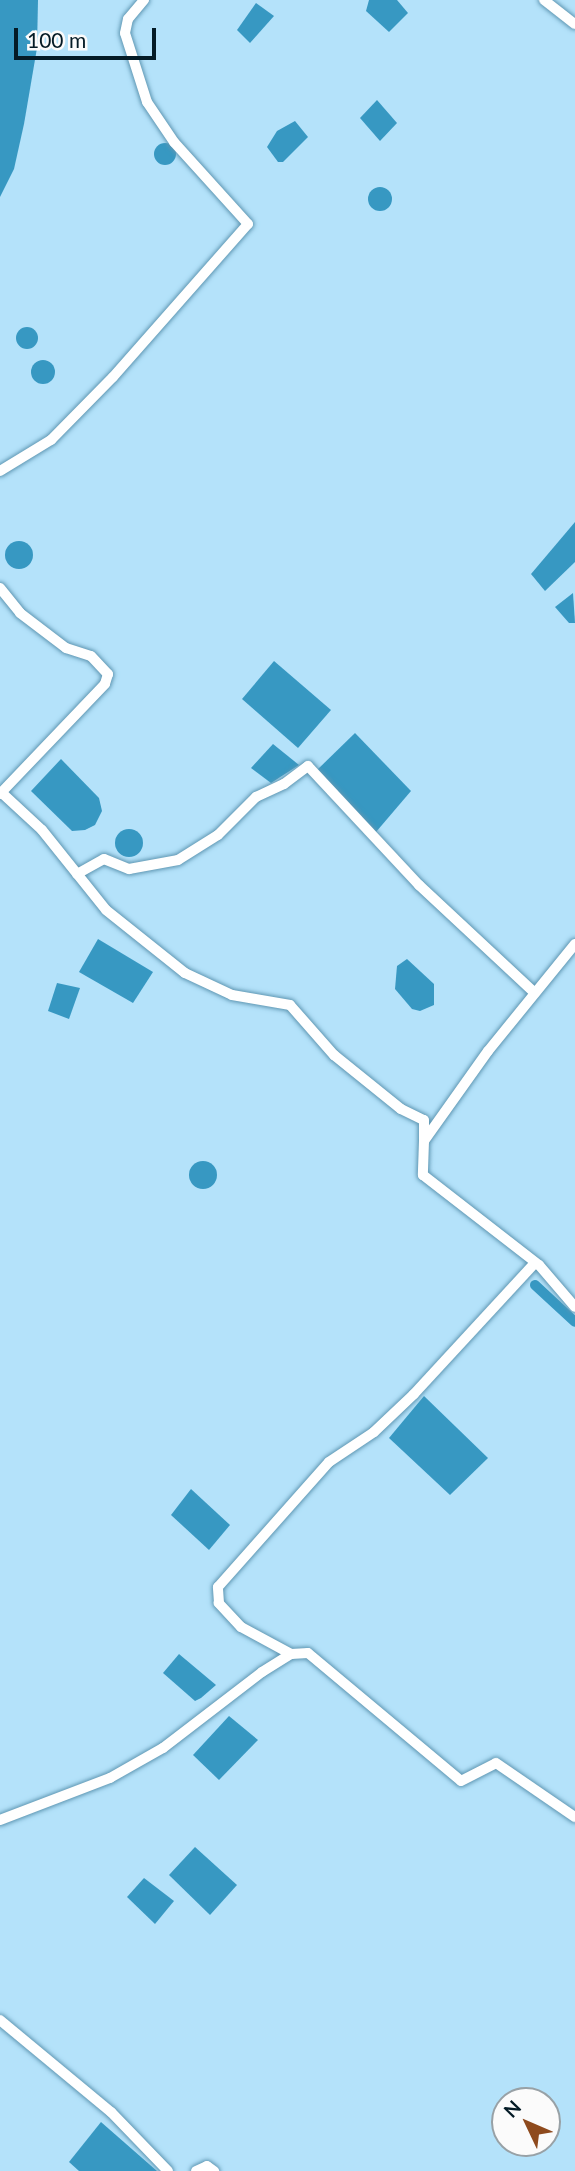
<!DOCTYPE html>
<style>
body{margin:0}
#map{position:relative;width:575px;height:2171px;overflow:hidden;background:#b4e2fa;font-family:Lato,sans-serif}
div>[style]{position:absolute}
.water>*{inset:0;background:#3798c2}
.round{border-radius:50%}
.canal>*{height:10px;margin:-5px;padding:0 5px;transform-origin:5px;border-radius:5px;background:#3798c2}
.roads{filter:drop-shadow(0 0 2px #5f97b3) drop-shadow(0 0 2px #5f97b3)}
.minor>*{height:10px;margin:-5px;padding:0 5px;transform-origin:5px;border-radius:5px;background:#fff}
span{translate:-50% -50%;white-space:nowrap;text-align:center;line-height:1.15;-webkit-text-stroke:5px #fbfbfb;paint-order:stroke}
.north{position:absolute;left:491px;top:2087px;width:70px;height:70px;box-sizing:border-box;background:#fbfbfb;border:2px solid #98a1a6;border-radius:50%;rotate:314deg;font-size:19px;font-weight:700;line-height:28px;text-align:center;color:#041b26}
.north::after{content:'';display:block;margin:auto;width:24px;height:32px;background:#8e4a1d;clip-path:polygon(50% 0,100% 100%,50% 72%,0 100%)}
.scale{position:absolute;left:14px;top:28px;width:142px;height:32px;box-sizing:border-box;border:4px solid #041b26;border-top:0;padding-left:9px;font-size:21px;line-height:24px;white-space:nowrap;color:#041b26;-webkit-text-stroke:5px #fbfbfb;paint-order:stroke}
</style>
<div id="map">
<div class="water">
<div style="clip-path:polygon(0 0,38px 0,37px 48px,24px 124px,14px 169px,0 197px)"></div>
<div style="clip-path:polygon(369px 0,397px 0,408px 13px,389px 32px,366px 11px)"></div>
<div style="clip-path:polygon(256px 3px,274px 16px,250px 43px,237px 30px)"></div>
<div style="clip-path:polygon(377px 100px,397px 123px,380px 141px,360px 118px)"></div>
<div style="clip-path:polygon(295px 121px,308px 137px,283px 162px,278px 162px,267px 147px,277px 131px)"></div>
<div class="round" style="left:154px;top:143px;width:22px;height:22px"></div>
<div class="round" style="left:368px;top:187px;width:24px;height:24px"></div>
<div class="round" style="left:16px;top:327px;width:22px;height:22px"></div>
<div class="round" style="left:31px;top:360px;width:24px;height:24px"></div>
<div style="clip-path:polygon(575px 522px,575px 562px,545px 591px,531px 574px)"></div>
<div class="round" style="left:5px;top:541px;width:28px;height:28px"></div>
<div style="clip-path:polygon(573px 593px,575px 623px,569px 623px,555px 607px)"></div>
<div style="clip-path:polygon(274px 661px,331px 710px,298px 748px,242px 699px)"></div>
<div style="clip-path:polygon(355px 733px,411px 791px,376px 832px,316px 771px)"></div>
<div style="clip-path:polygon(273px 744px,299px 765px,271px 783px,251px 768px)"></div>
<div style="clip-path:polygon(61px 759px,99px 798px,102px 811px,95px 825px,85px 830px,72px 831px,31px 791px)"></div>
<div class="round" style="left:115px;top:829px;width:28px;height:28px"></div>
<div style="clip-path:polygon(98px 939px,153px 972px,133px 1003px,79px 972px)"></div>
<div style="clip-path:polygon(407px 959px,434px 984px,434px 1005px,420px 1011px,412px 1009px,395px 989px,397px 966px)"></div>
<div style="clip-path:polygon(57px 983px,80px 988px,69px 1019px,48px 1011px)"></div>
<div class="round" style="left:189px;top:1161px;width:28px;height:28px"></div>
<div style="clip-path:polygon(424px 1396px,488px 1458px,450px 1495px,389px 1438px)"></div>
<div style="clip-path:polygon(191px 1489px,230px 1525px,209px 1550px,171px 1515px)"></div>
<div style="clip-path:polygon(179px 1654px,216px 1685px,201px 1698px,195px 1701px,163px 1673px)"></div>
<div style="clip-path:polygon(229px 1716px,258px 1740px,219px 1780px,193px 1755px)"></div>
<div style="clip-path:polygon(195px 1847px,237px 1885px,210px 1915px,169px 1875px)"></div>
<div style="clip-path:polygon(144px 1878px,174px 1901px,155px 1924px,127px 1897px)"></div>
<div style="clip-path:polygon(101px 2122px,157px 2171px,79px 2171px,69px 2162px)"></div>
</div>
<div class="canal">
<div style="left:535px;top:1285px;width:54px;rotate:42.8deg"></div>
</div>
<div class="roads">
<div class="minor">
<div style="left:544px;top:0;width:39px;rotate:38deg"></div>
<div style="left:0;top:471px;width:60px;rotate:-31.3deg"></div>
<div style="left:51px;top:440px;width:88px;rotate:-45.5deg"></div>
<div style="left:113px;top:377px;width:204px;rotate:-48.6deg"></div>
<div style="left:248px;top:224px;width:110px;rotate:-132.1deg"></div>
<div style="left:174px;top:142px;width:48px;rotate:-124deg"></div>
<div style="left:147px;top:102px;width:72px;rotate:-107.7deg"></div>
<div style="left:125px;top:33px;width:14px;rotate:-78deg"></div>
<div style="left:128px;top:19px;width:25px;rotate:-50deg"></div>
<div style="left:0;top:588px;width:32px;rotate:51deg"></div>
<div style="left:20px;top:613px;width:58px;rotate:37.3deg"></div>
<div style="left:66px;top:648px;width:26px;rotate:18deg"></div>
<div style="left:91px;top:656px;width:25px;rotate:47deg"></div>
<div style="left:108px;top:674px;width:10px;rotate:107deg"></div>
<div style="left:105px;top:684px;width:152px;rotate:133.7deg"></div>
<div style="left:2px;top:793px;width:54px;rotate:42.8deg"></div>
<div style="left:42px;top:830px;width:102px;rotate:51.3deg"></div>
<div style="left:106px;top:910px;width:101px;rotate:38.6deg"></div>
<div style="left:185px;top:973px;width:52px;rotate:25.1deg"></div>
<div style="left:232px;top:995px;width:59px;rotate:9.8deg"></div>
<div style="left:290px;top:1005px;width:67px;rotate:48.7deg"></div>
<div style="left:334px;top:1055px;width:86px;rotate:38.9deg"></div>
<div style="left:401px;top:1109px;width:25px;rotate:26deg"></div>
<div style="left:424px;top:1120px;width:21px;rotate:90deg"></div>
<div style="left:77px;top:874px;width:31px;rotate:-29deg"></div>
<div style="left:104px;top:859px;width:27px;rotate:22deg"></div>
<div style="left:129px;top:869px;width:50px;rotate:-10.4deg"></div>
<div style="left:178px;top:860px;width:47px;rotate:-32deg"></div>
<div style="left:218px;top:835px;width:54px;rotate:-45deg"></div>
<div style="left:256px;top:797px;width:31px;rotate:-25deg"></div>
<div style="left:284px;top:784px;width:30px;rotate:-37deg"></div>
<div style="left:308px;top:766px;width:163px;rotate:47deg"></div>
<div style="left:419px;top:885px;width:158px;rotate:43deg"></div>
<div style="left:575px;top:944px;width:138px;rotate:129.1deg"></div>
<div style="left:488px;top:1051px;width:110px;rotate:125.4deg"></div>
<div style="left:424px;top:1141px;width:34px;rotate:92deg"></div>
<div style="left:423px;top:1175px;width:147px;rotate:37.8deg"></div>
<div style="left:539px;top:1265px;width:55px;rotate:49.4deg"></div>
<div style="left:291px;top:1654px;width:57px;rotate:-151.6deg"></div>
<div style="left:241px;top:1627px;width:33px;rotate:-133deg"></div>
<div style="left:219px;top:1603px;width:16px;rotate:-94deg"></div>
<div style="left:218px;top:1587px;width:167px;rotate:-48.4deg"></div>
<div style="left:329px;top:1462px;width:54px;rotate:-33.7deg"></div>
<div style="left:374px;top:1432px;width:55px;rotate:-43.5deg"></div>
<div style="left:414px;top:1394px;width:178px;rotate:-47.3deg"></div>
<div style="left:0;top:1820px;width:118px;rotate:-20.9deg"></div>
<div style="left:110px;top:1778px;width:61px;rotate:-29.5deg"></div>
<div style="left:163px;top:1748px;width:125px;rotate:-37.5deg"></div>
<div style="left:262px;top:1672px;width:34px;rotate:-32deg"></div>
<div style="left:291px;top:1654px;width:17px;rotate:-3deg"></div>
<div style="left:308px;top:1653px;width:199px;rotate:39.9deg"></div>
<div style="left:461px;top:1781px;width:39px;rotate:-27deg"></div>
<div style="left:496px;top:1763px;width:96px;rotate:34.4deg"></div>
<div style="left:0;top:2020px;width:144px;rotate:39.7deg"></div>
<div style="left:111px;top:2112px;width:82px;rotate:46deg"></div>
<div style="left:196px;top:2171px;width:12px;rotate:-24deg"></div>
<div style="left:207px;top:2166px;width:9px;rotate:36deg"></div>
</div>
</div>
<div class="north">N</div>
<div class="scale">100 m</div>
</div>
